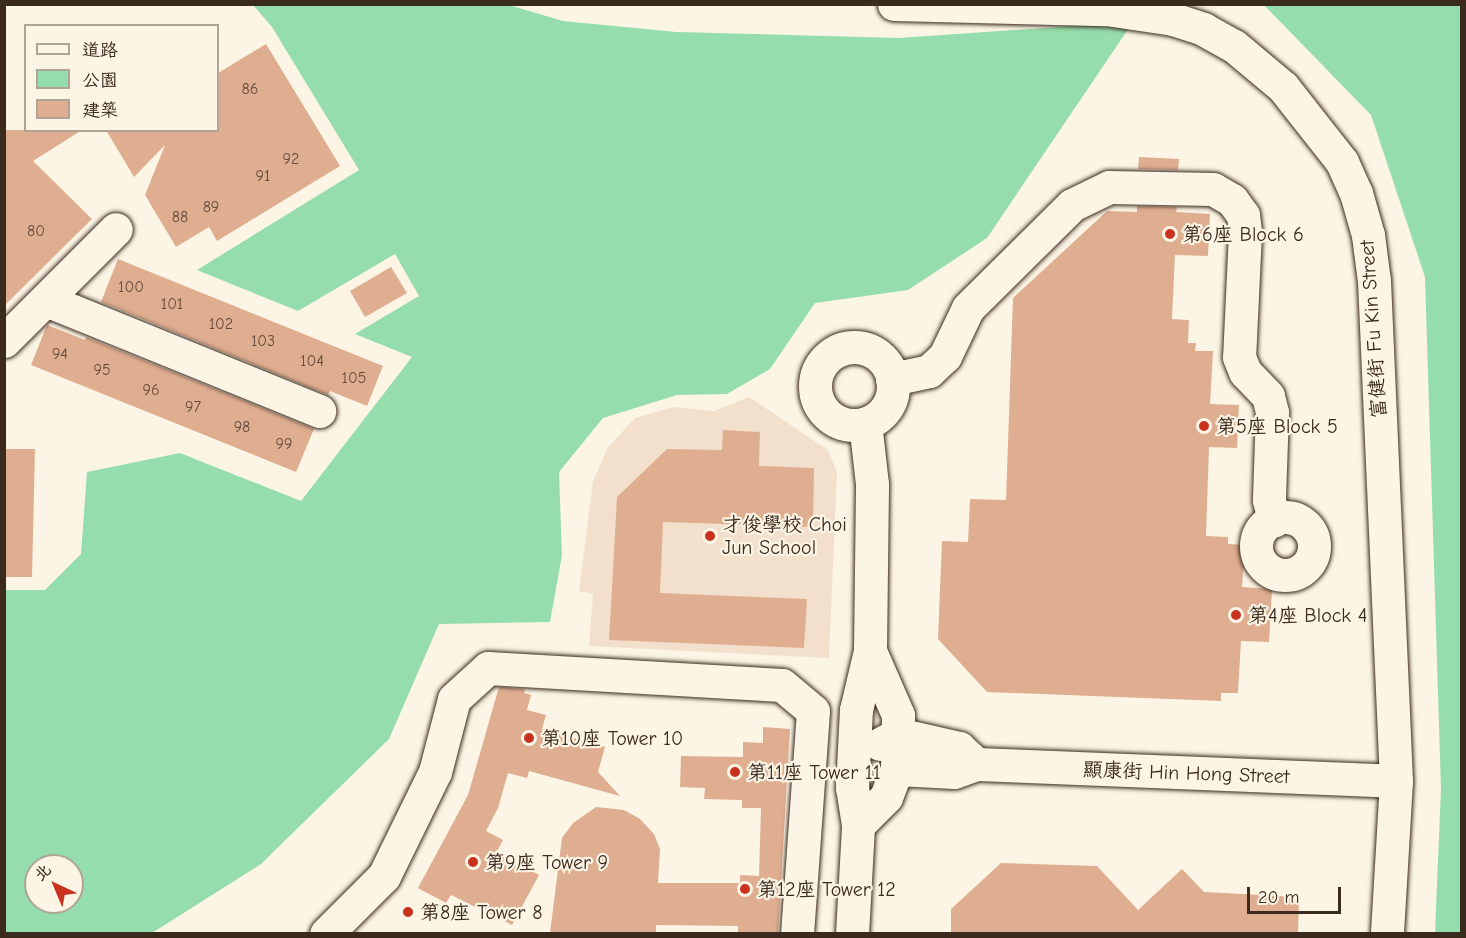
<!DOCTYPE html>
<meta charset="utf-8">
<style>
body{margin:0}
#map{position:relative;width:1466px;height:938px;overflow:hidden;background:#fcf5e5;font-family:"Comic Neue","LXGW WenKai TC",sans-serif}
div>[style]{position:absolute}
.built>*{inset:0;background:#f3e0cc}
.green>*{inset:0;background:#95ddac}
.building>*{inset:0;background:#dfae91}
.roads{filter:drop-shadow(0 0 2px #3b2a1e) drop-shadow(0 0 2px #3b2a1e)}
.minor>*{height:33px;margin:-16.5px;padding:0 16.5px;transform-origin:16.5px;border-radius:16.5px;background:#fcf5e5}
.minor>.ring{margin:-16.5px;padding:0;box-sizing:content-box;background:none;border:33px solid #fcf5e5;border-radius:50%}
.dots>*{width:16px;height:16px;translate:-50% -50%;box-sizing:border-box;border:3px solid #fcf5e5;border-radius:50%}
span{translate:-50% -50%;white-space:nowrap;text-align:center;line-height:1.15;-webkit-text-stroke:4.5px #fcf5e5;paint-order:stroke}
.number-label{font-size:16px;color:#644b3b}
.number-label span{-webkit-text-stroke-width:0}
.poi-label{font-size:20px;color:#3b2a1e}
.left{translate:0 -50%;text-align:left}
.street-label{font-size:20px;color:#3b2a1e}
.frame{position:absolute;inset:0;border:6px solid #3b2a1e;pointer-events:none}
.legend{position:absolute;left:24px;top:24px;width:195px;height:108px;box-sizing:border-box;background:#fcf5e5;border:2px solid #afa495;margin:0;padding:8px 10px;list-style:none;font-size:18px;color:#3b2a1e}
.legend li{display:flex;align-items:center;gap:12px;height:30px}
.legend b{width:30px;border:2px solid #afa495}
.north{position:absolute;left:24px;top:854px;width:60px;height:60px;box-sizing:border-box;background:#fcf5e5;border:2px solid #afa495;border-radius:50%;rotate:316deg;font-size:16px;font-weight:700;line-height:24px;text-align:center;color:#3b2a1e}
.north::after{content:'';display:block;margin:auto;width:21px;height:27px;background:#c8321e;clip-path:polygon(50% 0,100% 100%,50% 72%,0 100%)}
.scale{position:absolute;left:1247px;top:887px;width:94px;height:27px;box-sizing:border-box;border:3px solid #3b2a1e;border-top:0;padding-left:8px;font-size:18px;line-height:21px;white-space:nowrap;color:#3b2a1e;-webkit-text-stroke:4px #fcf5e5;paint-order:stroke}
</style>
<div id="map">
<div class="built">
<div style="clip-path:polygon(749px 397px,828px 450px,837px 472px,829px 658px,589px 646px,593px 594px,579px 591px,593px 481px,608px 447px,635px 418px,673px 407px,714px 411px)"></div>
</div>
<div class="green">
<div style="clip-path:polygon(evenodd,253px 5px,509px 5px,563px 21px,676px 32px,899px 38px,1133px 22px,987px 238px,908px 290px,815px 303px,770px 369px,727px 394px,677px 395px,603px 418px,559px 472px,562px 555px,550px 622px,439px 624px,389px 739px,261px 864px,152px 933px,5px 934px,5px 590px,45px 590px,81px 554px,87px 472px,180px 453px,301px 501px,412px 357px,355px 334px,419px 296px,395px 254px,298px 311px,197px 270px,359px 170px,272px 27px,253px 5px,36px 866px,72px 866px,72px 902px,36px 902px,36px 866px)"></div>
<div style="clip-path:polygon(1264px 5px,1461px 5px,1461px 933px,1435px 933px,1441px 789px,1425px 277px,1371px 115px)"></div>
</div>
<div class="building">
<div style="clip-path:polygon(266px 44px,340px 166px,217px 241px,209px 227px,176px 247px,145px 195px,165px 145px,134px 177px,106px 130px,218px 130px,218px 73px)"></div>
<div style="clip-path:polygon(4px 130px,82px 130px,33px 161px,92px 219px,4px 306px)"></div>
<div style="clip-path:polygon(1139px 157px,1179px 159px,1178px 170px,1138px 169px)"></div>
<div style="clip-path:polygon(1137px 206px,1177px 207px,1176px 212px,1210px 214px,1208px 256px,1175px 255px,1172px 319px,1189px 320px,1188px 343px,1196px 343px,1195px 351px,1213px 351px,1210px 404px,1239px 405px,1237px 448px,1209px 447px,1206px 536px,1228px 537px,1228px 544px,1245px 545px,1242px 587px,1272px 589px,1269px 642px,1241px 641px,1238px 693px,1221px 693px,1221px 701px,987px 692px,938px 639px,942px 541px,968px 542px,970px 499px,1006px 500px,1013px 298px,1107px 211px,1137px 212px)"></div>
<div style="clip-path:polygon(118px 259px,383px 366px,367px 406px,330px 391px,328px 395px,101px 302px)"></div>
<div style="clip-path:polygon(391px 267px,407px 293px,365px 317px,350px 291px)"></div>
<div style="clip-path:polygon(47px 325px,85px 340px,86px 337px,314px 429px,296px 472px,31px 365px)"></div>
<div style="clip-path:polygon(723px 430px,760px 432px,759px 466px,814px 468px,813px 527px,663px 522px,660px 593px,807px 599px,804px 648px,609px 640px,617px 497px,667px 449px,722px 450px)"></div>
<div style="clip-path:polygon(4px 449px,35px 449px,32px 577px,4px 577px)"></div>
<div style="clip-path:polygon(499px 687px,525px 689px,524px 693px,531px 695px,527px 710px,546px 715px,542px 729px,605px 747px,598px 772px,620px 796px,529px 771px,527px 778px,508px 773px,498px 808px,486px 831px,503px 840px,496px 853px,539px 875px,512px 925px,451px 895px,446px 903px,418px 888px,468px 795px)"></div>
<div style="clip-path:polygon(763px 727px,790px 729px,778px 933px,738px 933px,738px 926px,656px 925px,656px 933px,550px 933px,562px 838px,573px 823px,596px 807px,624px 810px,640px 819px,654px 834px,660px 849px,658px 883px,740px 883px,740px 875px,759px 876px,761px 808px,742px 808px,742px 800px,704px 799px,705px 788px,680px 787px,681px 756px,743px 757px,743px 742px,763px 743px)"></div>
<div style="clip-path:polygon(1001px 863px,1097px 866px,1138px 910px,1182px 869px,1204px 892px,1299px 897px,1298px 933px,951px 933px,951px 909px)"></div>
</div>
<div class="roads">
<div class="minor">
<div style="left:894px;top:4px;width:212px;rotate:1.4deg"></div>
<div style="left:1106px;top:9px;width:68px;rotate:8.5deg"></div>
<div style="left:1173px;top:19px;width:32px;rotate:18deg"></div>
<div style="left:1203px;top:29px;width:35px;rotate:29deg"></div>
<div style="left:1234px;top:46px;width:64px;rotate:39.9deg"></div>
<div style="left:1283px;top:87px;width:95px;rotate:51.8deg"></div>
<div style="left:1342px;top:162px;width:34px;rotate:66deg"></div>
<div style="left:1356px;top:193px;width:44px;rotate:74.1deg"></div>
<div style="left:1368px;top:235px;width:46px;rotate:82.6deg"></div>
<div style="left:1374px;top:281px;width:500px;rotate:87.48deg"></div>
<div style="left:1396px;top:781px;width:153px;rotate:93.4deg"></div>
<div style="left:46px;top:300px;width:295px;rotate:22.1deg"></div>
<div style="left:4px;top:341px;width:158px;rotate:-45deg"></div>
<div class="ring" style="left:815px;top:347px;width:45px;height:45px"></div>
<div style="left:892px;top:379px;width:38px;rotate:-12deg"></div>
<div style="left:929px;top:371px;width:22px;rotate:-43deg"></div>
<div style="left:945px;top:356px;width:53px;rotate:-64.4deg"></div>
<div style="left:968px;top:308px;width:146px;rotate:-44.7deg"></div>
<div style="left:1072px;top:205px;width:41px;rotate:-25.9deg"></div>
<div style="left:1109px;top:187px;width:104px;rotate:1.1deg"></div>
<div style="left:1213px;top:189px;width:22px;rotate:30deg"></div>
<div style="left:1232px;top:200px;width:19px;rotate:54deg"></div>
<div style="left:1243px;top:215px;width:17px;rotate:83deg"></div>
<div style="left:1245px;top:232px;width:125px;rotate:92.7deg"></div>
<div style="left:1239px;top:357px;width:16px;rotate:68deg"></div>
<div style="left:1245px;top:372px;width:33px;rotate:46deg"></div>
<div style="left:1268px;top:396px;width:16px;rotate:76deg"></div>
<div style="left:1272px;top:412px;width:88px;rotate:92deg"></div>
<div style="left:1269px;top:500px;width:21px;rotate:76deg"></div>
<div class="ring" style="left:1256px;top:517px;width:25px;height:25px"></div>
<div style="left:880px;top:744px;width:21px;rotate:-29deg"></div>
<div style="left:898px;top:734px;width:63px;rotate:12.9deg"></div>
<div style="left:959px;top:748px;width:23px;rotate:43deg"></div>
<div style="left:897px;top:769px;width:57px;rotate:3deg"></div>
<div style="left:954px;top:772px;width:23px;rotate:-20deg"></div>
<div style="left:976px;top:764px;width:420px;rotate:2.3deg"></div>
<div style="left:858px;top:825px;width:40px;rotate:-45deg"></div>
<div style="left:886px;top:797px;width:30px;rotate:-69deg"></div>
<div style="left:897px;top:769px;width:54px;rotate:-88.9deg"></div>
<div style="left:898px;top:715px;width:70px;rotate:-113.6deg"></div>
<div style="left:326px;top:934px;width:82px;rotate:-45deg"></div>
<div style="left:384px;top:876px;width:116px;rotate:-63.9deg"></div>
<div style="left:435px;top:772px;width:75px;rotate:-75.4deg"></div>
<div style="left:454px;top:699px;width:46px;rotate:-42.4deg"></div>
<div style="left:488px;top:668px;width:294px;rotate:3.3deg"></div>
<div style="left:782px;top:685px;width:40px;rotate:40deg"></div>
<div style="left:813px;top:711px;width:224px;rotate:94.1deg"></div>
<div style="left:852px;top:934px;width:109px;rotate:-86.8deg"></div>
<div style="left:858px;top:825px;width:37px;rotate:-99deg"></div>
<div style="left:852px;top:788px;width:78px;rotate:-87.1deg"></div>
<div style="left:856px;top:710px;width:61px;rotate:-76.7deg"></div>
<div style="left:870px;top:651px;width:167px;rotate:-89.3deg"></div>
<div style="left:872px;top:484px;width:61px;rotate:-96.5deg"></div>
</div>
</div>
<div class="dots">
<div style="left:1170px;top:234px;background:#c8321e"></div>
<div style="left:1204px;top:426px;background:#c8321e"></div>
<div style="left:710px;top:536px;background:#c8321e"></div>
<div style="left:1236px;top:615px;background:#c8321e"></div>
<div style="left:529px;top:738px;background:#c8321e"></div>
<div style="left:735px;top:772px;background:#c8321e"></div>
<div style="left:473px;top:862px;background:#c8321e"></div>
<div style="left:745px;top:889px;background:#c8321e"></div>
<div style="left:408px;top:912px;background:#c8321e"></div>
</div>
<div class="number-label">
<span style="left:250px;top:89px">86</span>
<span style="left:291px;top:159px">92</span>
<span style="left:263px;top:176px">91</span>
<span style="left:211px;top:207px">89</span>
<span style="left:180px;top:217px">88</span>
<span style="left:36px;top:231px">80</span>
<span style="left:131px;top:287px">100</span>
<span style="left:172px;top:304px">101</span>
<span style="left:221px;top:324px">102</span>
<span style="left:263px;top:341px">103</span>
<span style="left:60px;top:354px">94</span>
<span style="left:312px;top:361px">104</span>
<span style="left:102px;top:370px">95</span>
<span style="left:354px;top:378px">105</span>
<span style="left:151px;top:390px">96</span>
<span style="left:193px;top:407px">97</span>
<span style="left:242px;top:427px">98</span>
<span style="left:284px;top:444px">99</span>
</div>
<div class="poi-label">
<span class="left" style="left:1182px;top:234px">第6座 Block 6</span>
<span class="left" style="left:1216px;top:426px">第5座 Block 5</span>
<span class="left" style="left:722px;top:536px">才俊學校 Choi<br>Jun School</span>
<span class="left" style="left:1248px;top:615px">第4座 Block 4</span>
<span class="left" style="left:541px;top:738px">第10座 Tower 10</span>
<span class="left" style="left:747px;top:772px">第11座 Tower 11</span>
<span class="left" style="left:485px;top:862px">第9座 Tower 9</span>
<span class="left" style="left:757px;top:889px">第12座 Tower 12</span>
<span class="left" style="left:420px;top:912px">第8座 Tower 8</span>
</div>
<div class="street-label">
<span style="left:1373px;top:329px;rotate:-94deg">富健街 Fu Kin Street</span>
<span style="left:1186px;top:773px;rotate:2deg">顯康街 Hin Hong Street</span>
</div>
<div class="frame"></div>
<ul class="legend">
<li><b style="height:8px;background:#fcf5e5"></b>道路</li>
<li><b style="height:16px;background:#95ddac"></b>公園</li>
<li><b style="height:16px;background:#dfae91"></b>建築</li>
</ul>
<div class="north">北</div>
<div class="scale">20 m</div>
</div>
